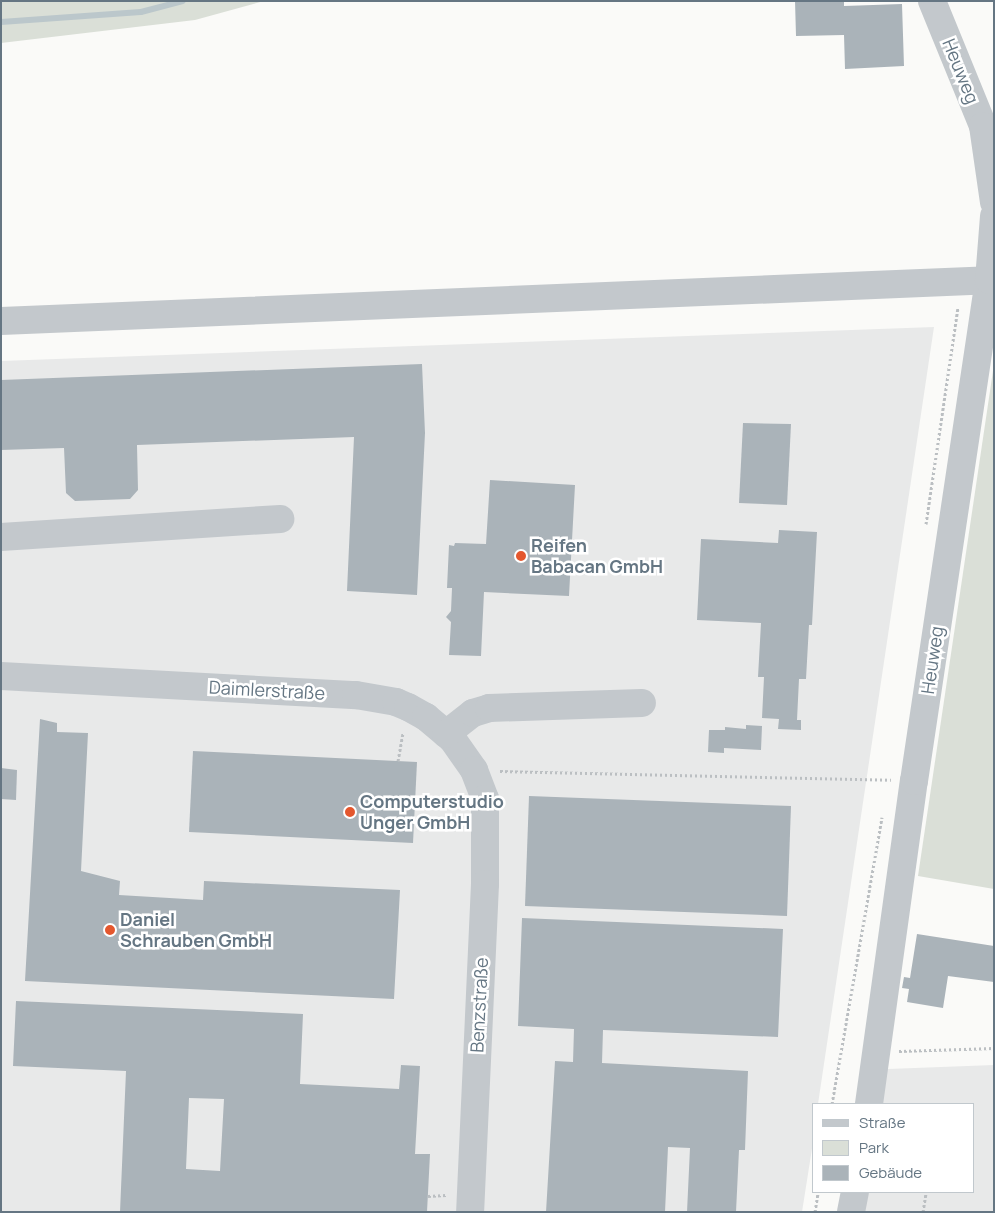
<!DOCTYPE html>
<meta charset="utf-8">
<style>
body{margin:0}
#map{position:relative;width:995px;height:1213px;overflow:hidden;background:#fafaf8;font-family:Manrope,sans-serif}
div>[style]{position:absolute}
.built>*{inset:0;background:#e8e9e9}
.green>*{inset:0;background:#dadfd7}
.stream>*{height:6px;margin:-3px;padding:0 3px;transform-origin:3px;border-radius:3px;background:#bbc7cb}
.building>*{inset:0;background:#aab3b9}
.path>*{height:3px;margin-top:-1.5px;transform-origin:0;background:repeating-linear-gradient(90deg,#bbbfc2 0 2.5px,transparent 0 5px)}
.minor>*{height:28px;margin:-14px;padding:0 14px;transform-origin:14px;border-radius:14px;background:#c3c8cc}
.dots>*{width:14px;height:14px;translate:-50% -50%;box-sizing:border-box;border:2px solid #fff;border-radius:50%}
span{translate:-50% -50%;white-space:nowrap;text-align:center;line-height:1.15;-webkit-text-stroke:5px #fff;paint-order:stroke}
.street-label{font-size:18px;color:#657683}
.poi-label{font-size:18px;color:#657683;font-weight:700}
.left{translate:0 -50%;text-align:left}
.frame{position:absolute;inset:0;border:2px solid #657683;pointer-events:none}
.legend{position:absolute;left:812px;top:1103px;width:162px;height:90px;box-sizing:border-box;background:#fff;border:1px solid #c1c8cd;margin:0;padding:6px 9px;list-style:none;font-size:15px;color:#657683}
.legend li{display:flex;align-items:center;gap:10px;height:25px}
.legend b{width:25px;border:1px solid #c1c8cd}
</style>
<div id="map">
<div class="built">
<div style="clip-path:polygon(934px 327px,818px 1104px,814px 1104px,814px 1136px,802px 1212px,1px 1212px,1px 361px)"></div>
<div style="clip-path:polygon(886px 1056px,888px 1069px,994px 1065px,994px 1212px,860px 1212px,864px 1192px,974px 1192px,974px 1104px,878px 1104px)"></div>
</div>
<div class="green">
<div style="clip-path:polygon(1px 1px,264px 1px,195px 20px,1px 43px)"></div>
<div style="clip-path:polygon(994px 364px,994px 889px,918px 876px)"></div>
</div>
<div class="stream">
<div style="left:1px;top:22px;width:140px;rotate:-4.1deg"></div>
<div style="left:141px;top:12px;width:43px;rotate:-14.7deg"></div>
</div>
<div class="building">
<div style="clip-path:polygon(795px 1px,844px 1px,844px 6px,902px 4px,904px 66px,845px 69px,844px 35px,796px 36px)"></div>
<div style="clip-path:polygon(422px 364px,425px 433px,417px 595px,347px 591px,354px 437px,137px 445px,138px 490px,130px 499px,75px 501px,66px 493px,64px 448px,1px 450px,1px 380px)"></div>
<div style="clip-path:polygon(743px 423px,791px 424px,787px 505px,739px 503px)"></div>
<div style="clip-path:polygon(490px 480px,575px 485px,569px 596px,484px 592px,481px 656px,449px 655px,451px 622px,446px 617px,451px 611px,452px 588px,447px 588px,449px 545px,454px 546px,455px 543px,486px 544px)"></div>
<div style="clip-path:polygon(779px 530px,817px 532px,812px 625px,809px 625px,806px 679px,799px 679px,797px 720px,801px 720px,801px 730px,778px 729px,779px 719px,762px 718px,764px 677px,758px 677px,761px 623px,697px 620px,701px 539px,778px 543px)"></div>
<div style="clip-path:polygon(40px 719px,57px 723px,57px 732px,88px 733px,81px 871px,120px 881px,119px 895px,203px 900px,204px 881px,400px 890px,394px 999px,25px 981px)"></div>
<div style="clip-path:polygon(746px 725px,762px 726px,761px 750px,724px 748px,724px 753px,708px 752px,709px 730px,725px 730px,725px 727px,746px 729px)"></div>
<div style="clip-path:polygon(193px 751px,417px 762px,413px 843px,189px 832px)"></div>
<div style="clip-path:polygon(1px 768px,17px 770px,16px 800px,1px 799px)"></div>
<div style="clip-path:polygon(529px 796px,791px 806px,787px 916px,525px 906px)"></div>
<div style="clip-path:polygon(522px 918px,783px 929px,778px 1037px,603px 1030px,602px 1063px,748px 1071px,745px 1150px,739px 1150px,736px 1212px,687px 1212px,690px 1148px,668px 1147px,665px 1212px,546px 1212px,555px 1061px,573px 1062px,574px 1029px,518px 1026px)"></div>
<div style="clip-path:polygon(917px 934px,994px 946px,994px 982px,948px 976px,943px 1008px,907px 1002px,909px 989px,902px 988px,904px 977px,910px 978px)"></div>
<div style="clip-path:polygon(evenodd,16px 1001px,303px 1014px,300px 1084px,399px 1089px,401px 1065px,420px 1066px,415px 1154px,430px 1154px,427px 1212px,120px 1212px,126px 1071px,13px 1066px,16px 1001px,189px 1098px,224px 1099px,220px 1171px,186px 1169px,189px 1098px)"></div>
</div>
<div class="path">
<div style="left:926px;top:524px;width:218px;rotate:-81.6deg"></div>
<div style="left:398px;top:761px;width:29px;rotate:-80deg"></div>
<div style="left:500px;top:771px;width:391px;rotate:1.3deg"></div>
<div style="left:899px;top:1051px;width:95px;rotate:-1.8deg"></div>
<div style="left:832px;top:1104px;width:291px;rotate:-80.1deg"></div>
<div style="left:428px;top:1196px;width:18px;rotate:-3deg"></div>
<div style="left:815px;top:1212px;width:20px;rotate:-81deg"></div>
<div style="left:923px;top:1212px;width:20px;rotate:-81deg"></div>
</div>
<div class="minor">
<div style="left:932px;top:1px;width:135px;rotate:67.8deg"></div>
<div style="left:983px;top:126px;width:77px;rotate:81.8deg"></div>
<div style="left:1px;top:321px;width:994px;rotate:-2.36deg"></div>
<div style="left:1px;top:537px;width:280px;rotate:-3.7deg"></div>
<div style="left:1px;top:676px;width:356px;rotate:3.1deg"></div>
<div style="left:356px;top:695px;width:41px;rotate:9.9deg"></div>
<div style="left:396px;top:702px;width:13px;rotate:23deg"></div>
<div style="left:408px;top:707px;width:21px;rotate:29deg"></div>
<div style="left:426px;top:717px;width:35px;rotate:40deg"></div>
<div style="left:453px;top:740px;width:37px;rotate:55deg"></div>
<div style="left:474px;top:770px;width:31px;rotate:69deg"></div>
<div style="left:485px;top:799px;width:85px;rotate:90deg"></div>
<div style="left:485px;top:884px;width:328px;rotate:92.6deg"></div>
<div style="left:446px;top:734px;width:34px;rotate:-38deg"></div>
<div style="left:473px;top:713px;width:17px;rotate:-17deg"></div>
<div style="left:489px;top:708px;width:153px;rotate:-1.9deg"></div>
<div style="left:869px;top:1104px;width:326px;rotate:-82.1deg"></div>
<div style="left:914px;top:781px;width:507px;rotate:-81.49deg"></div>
<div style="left:989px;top:280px;width:64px;rotate:-85.5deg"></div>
<div style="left:851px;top:1212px;width:20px;rotate:-79deg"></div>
</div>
<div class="dots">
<div style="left:521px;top:556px;background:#e4572e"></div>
<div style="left:350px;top:812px;background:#e4572e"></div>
<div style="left:110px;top:930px;background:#e4572e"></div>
</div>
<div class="street-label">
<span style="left:961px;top:71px;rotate:68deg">Heuweg</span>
<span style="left:932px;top:660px;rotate:-82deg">Heuweg</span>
<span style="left:267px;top:690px;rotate:3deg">Daimlerstraße</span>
<span style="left:479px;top:1005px;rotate:-87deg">Benzstraße</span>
</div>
<div class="poi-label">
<span class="left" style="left:531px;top:556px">Reifen<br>Babacan GmbH</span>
<span class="left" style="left:360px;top:812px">Computerstudio<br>Unger GmbH</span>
<span class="left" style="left:120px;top:930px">Daniel<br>Schrauben GmbH</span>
</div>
<div class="frame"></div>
<ul class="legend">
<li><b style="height:6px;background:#c3c8cc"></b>Straße</li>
<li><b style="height:14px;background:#dadfd7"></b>Park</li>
<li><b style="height:14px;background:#aab3b9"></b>Gebäude</li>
</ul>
</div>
